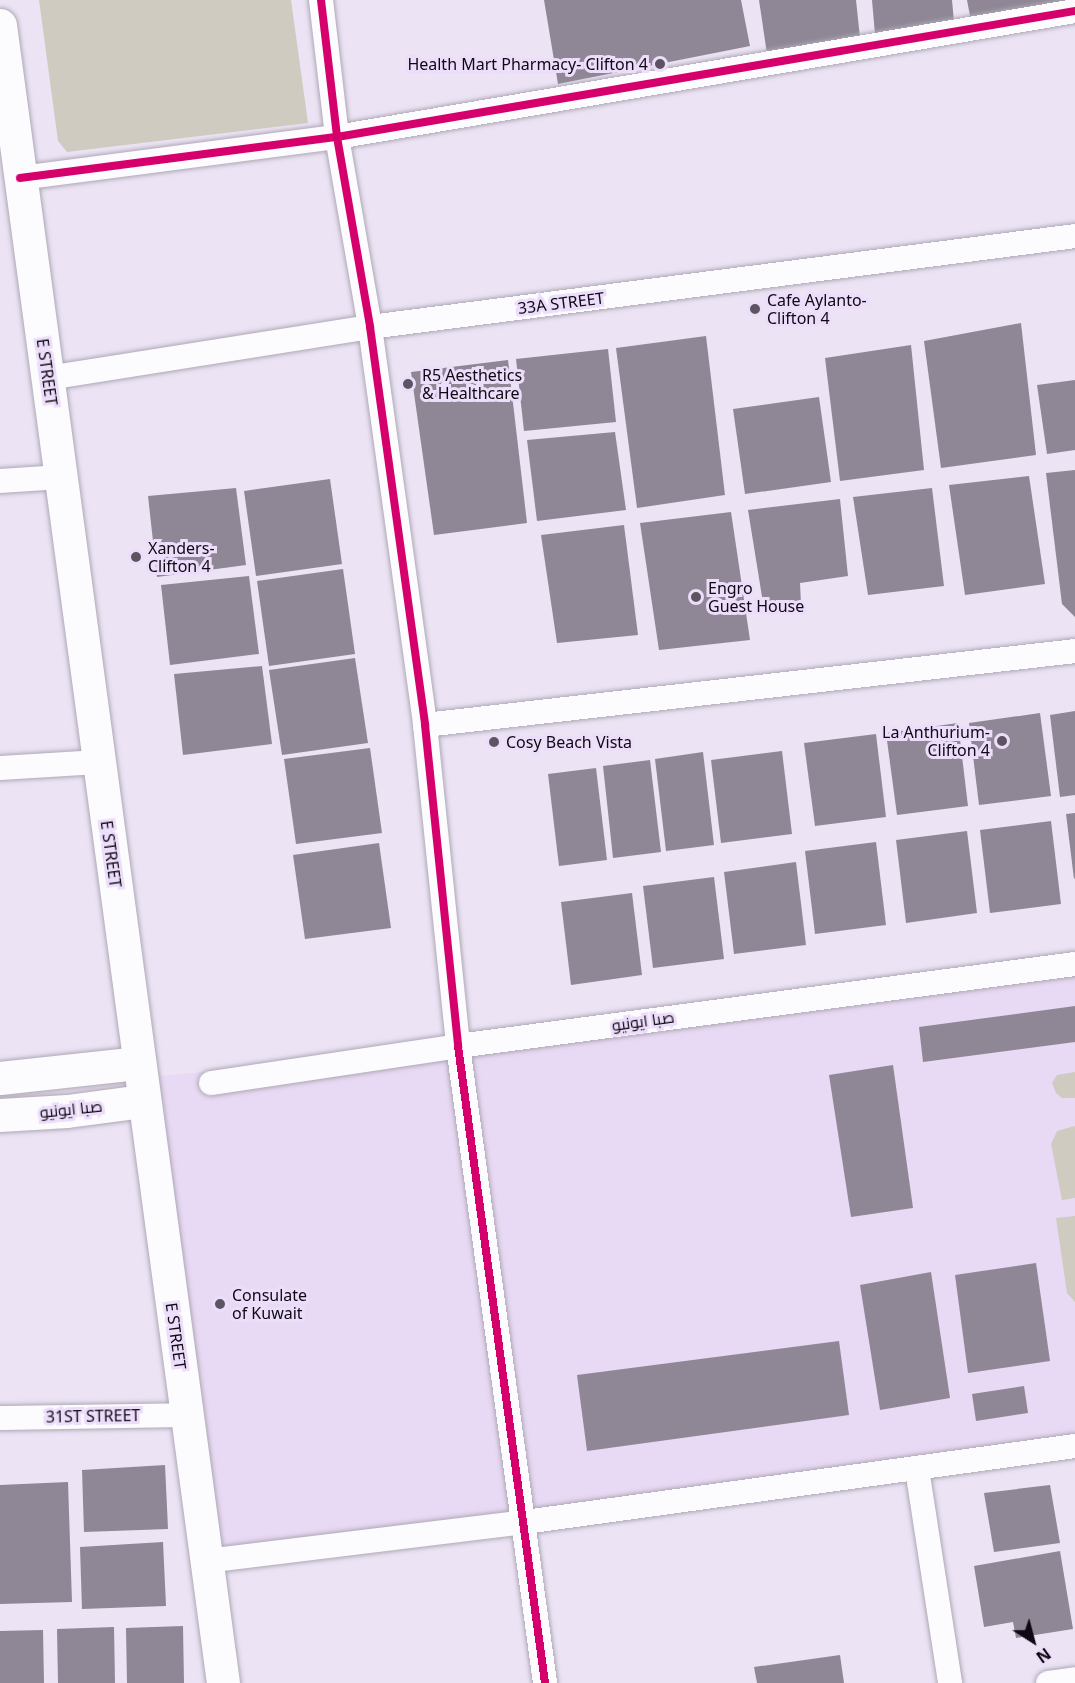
<!DOCTYPE html>
<meta charset="utf-8">
<style>
body{margin:0}
#map{position:relative;width:1075px;height:1683px;overflow:hidden;background:#ece3f4;font-family:"Noto Sans",Cairo,sans-serif}
div>[style]{position:absolute}
.built>*{inset:0;background:#e8d9f4}
.green>*{inset:0;background:#cfcbc1}
.building>*{inset:0;background:#8f8795}
.roads{filter:drop-shadow(0 0 2px #aea8b5) drop-shadow(0 0 2px #aea8b5)}
.minor>*{height:24px;margin:-12px;padding:0 12px;transform-origin:12px;border-radius:12px;background:#fcfbfd}
.secondary>*{height:33px;margin:-16.5px;padding:0 16.5px;transform-origin:16.5px;border-radius:16.5px;background:#fcfbfd}
.cycleway>*{height:8px;margin:-4px;padding:0 4px;transform-origin:4px;border-radius:4px;background:#d6006c}
.dots>*{width:16px;height:16px;translate:-50% -50%;box-sizing:border-box;border:3px solid #ecddfa;border-radius:50%}
span{translate:-50% -50%;white-space:nowrap;text-align:center;line-height:1.15;-webkit-text-stroke:6px #ecddfa;paint-order:stroke}
.poi-label{font-size:16px;color:#0e0912}
.right{translate:-100% -50%;text-align:right}
.left{translate:0 -50%;text-align:left}
.street-label{font-size:16px;color:#0e0912}
.north{position:absolute;left:1003px;top:1611px;width:60px;height:60px;-webkit-text-stroke:4px #ecddfa;paint-order:stroke;rotate:144deg;font-size:16px;font-weight:700;line-height:24px;text-align:center;color:#0e0912}
.north::after{content:'';display:block;margin:auto;width:21px;height:27px;background:#0e0912;clip-path:polygon(50% 0,100% 100%,50% 72%,0 100%)}
</style>
<div id="map">
<div class="built">
<div style="clip-path:polygon(1075px 964px,1075px 1445px,207px 1561px,141px 1078px,457px 1047px)"></div>
</div>
<div class="green">
<div style="clip-path:polygon(39px 0,291px 0,308px 123px,67px 152px,58px 141px)"></div>
<div style="clip-path:polygon(1075px 1072px,1075px 1098px,1062px 1098px,1056px 1093px,1052px 1083px,1057px 1075px)"></div>
<div style="clip-path:polygon(1075px 1126px,1075px 1198px,1062px 1200px,1051px 1144px,1057px 1131px)"></div>
<div style="clip-path:polygon(1075px 1216px,1075px 1302px,1067px 1293px,1056px 1218px)"></div>
</div>
<div class="building">
<div style="clip-path:polygon(544px 0,741px 0,750px 46px,558px 84px)"></div>
<div style="clip-path:polygon(759px 0,856px 0,860px 38px,767px 54px)"></div>
<div style="clip-path:polygon(872px 0,952px 0,954px 22px,875px 34px)"></div>
<div style="clip-path:polygon(967px 0,1073px 0,971px 21px)"></div>
<div style="clip-path:polygon(1021px 323px,1036px 455px,941px 468px,924px 341px)"></div>
<div style="clip-path:polygon(706px 336px,725px 495px,637px 508px,616px 348px)"></div>
<div style="clip-path:polygon(911px 345px,924px 470px,840px 481px,825px 358px)"></div>
<div style="clip-path:polygon(608px 349px,616px 422px,524px 431px,516px 359px)"></div>
<div style="clip-path:polygon(508px 360px,527px 523px,434px 535px,411px 372px)"></div>
<div style="clip-path:polygon(1075px 380px,1075px 450px,1047px 454px,1037px 385px)"></div>
<div style="clip-path:polygon(819px 397px,831px 482px,745px 494px,733px 409px)"></div>
<div style="clip-path:polygon(615px 432px,626px 510px,537px 521px,527px 440px)"></div>
<div style="clip-path:polygon(1075px 470px,1075px 617px,1062px 604px,1046px 473px)"></div>
<div style="clip-path:polygon(1029px 476px,1045px 584px,965px 595px,949px 485px)"></div>
<div style="clip-path:polygon(330px 479px,342px 564px,256px 576px,244px 491px)"></div>
<div style="clip-path:polygon(236px 488px,246px 565px,157px 577px,148px 496px)"></div>
<div style="clip-path:polygon(932px 488px,944px 586px,868px 595px,853px 497px)"></div>
<div style="clip-path:polygon(840px 499px,848px 576px,800px 583px,801px 604px,764px 609px,748px 510px)"></div>
<div style="clip-path:polygon(731px 512px,750px 640px,659px 650px,640px 523px)"></div>
<div style="clip-path:polygon(624px 525px,638px 635px,557px 643px,541px 535px)"></div>
<div style="clip-path:polygon(343px 569px,355px 654px,269px 666px,257px 581px)"></div>
<div style="clip-path:polygon(249px 576px,259px 654px,170px 665px,161px 585px)"></div>
<div style="clip-path:polygon(355px 658px,368px 743px,282px 755px,269px 670px)"></div>
<div style="clip-path:polygon(262px 666px,272px 744px,183px 755px,174px 674px)"></div>
<div style="clip-path:polygon(1075px 711px,1075px 795px,1060px 797px,1050px 715px)"></div>
<div style="clip-path:polygon(1040px 713px,1051px 796px,979px 805px,969px 723px)"></div>
<div style="clip-path:polygon(958px 723px,968px 806px,897px 815px,886px 733px)"></div>
<div style="clip-path:polygon(876px 734px,886px 817px,815px 826px,804px 743px)"></div>
<div style="clip-path:polygon(370px 748px,382px 833px,296px 844px,284px 759px)"></div>
<div style="clip-path:polygon(782px 751px,792px 834px,721px 843px,711px 760px)"></div>
<div style="clip-path:polygon(703px 752px,714px 845px,666px 851px,655px 759px)"></div>
<div style="clip-path:polygon(650px 760px,661px 852px,613px 858px,603px 766px)"></div>
<div style="clip-path:polygon(596px 768px,607px 860px,559px 866px,548px 774px)"></div>
<div style="clip-path:polygon(1075px 813px,1075px 878px,1074px 879px,1066px 814px)"></div>
<div style="clip-path:polygon(1051px 821px,1061px 904px,990px 913px,980px 830px)"></div>
<div style="clip-path:polygon(967px 831px,977px 913px,906px 923px,896px 840px)"></div>
<div style="clip-path:polygon(876px 842px,886px 925px,815px 934px,805px 851px)"></div>
<div style="clip-path:polygon(379px 843px,391px 928px,305px 939px,293px 855px)"></div>
<div style="clip-path:polygon(796px 862px,806px 945px,734px 954px,724px 872px)"></div>
<div style="clip-path:polygon(714px 877px,724px 959px,653px 968px,643px 886px)"></div>
<div style="clip-path:polygon(632px 893px,642px 975px,571px 985px,561px 902px)"></div>
<div style="clip-path:polygon(1075px 1006px,1075px 1042px,923px 1062px,919px 1027px)"></div>
<div style="clip-path:polygon(893px 1065px,913px 1208px,851px 1217px,829px 1075px)"></div>
<div style="clip-path:polygon(1036px 1263px,1050px 1361px,968px 1373px,955px 1275px)"></div>
<div style="clip-path:polygon(931px 1272px,950px 1398px,880px 1410px,860px 1285px)"></div>
<div style="clip-path:polygon(839px 1341px,849px 1415px,587px 1451px,577px 1375px)"></div>
<div style="clip-path:polygon(1024px 1386px,1028px 1413px,976px 1421px,972px 1394px)"></div>
<div style="clip-path:polygon(165px 1465px,168px 1529px,84px 1532px,82px 1470px)"></div>
<div style="clip-path:polygon(68px 1482px,72px 1602px,0 1604px,0 1485px)"></div>
<div style="clip-path:polygon(1050px 1485px,1060px 1543px,994px 1552px,984px 1493px)"></div>
<div style="clip-path:polygon(163px 1542px,166px 1606px,82px 1609px,80px 1547px)"></div>
<div style="clip-path:polygon(1060px 1551px,1073px 1629px,1016px 1638px,1013px 1622px,984px 1627px,974px 1566px)"></div>
<div style="clip-path:polygon(183px 1626px,184px 1683px,127px 1683px,126px 1628px)"></div>
<div style="clip-path:polygon(114px 1627px,115px 1683px,58px 1683px,57px 1629px)"></div>
<div style="clip-path:polygon(43px 1630px,44px 1683px,0 1683px,0 1631px)"></div>
<div style="clip-path:polygon(840px 1655px,844px 1683px,757px 1683px,754px 1667px)"></div>
</div>
<div class="roads">
<div class="minor">
<div style="left:321px;top:0;width:138px;rotate:83.3deg"></div>
<div style="left:337px;top:137px;width:193px;rotate:80.1deg"></div>
<div style="left:370px;top:327px;width:402px;rotate:82.1deg"></div>
<div style="left:425px;top:725px;width:323px;rotate:84.1deg"></div>
<div style="left:458px;top:1046px;width:643px;rotate:82.22deg"></div>
<div style="left:20px;top:178px;width:320px;rotate:-7.4deg"></div>
<div style="left:337px;top:137px;width:749px;rotate:-9.69deg"></div>
<div style="left:48px;top:378px;width:326px;rotate:-9deg"></div>
<div style="left:370px;top:327px;width:711px;rotate:-7.35deg"></div>
<div style="left:0;top:481px;width:61px;rotate:-3.8deg"></div>
<div style="left:425px;top:725px;width:654px;rotate:-6.49deg"></div>
<div style="left:0;top:768px;width:99px;rotate:-3.5deg"></div>
<div style="left:211px;top:1083px;width:250px;rotate:-8.5deg"></div>
<div style="left:458px;top:1046px;width:622px;rotate:-7.57deg"></div>
<div style="left:0;top:1418px;width:187px;rotate:-0.9deg"></div>
<div style="left:917px;top:1469px;width:217px;rotate:81.2deg"></div>
<div style="left:207px;top:1561px;width:320px;rotate:-7deg"></div>
<div style="left:525px;top:1522px;width:555px;rotate:-7.87deg"></div>
<div style="left:1048px;top:1683px;width:27px;rotate:-8deg"></div>
</div>
<div class="secondary">
<div style="left:0;top:25px;width:1673px;rotate:82.34deg"></div>
<div style="left:0;top:1078px;width:140px;rotate:-6.2deg"></div>
<div style="left:0;top:1115px;width:67px;rotate:-3.4deg"></div>
<div style="left:67px;top:1111px;width:77px;rotate:-7.5deg"></div>
</div>
</div>
<div class="cycleway">
<div style="left:321px;top:0;width:138px;rotate:83.3deg"></div>
<div style="left:337px;top:137px;width:193px;rotate:80.1deg"></div>
<div style="left:370px;top:327px;width:402px;rotate:82.1deg"></div>
<div style="left:425px;top:725px;width:323px;rotate:84.1deg"></div>
<div style="left:458px;top:1046px;width:643px;rotate:82.22deg"></div>
<div style="left:20px;top:178px;width:320px;rotate:-7.4deg"></div>
<div style="left:337px;top:137px;width:749px;rotate:-9.69deg"></div>
</div>
<div class="dots">
<div style="left:660px;top:64px;background:#5c5561"></div>
<div style="left:755px;top:309px;background:#5c5561"></div>
<div style="left:408px;top:384px;background:#5c5561"></div>
<div style="left:136px;top:557px;background:#5c5561"></div>
<div style="left:696px;top:597px;background:#5c5561"></div>
<div style="left:1002px;top:741px;background:#5c5561"></div>
<div style="left:494px;top:742px;background:#5c5561"></div>
<div style="left:220px;top:1304px;background:#5c5561"></div>
</div>
<div class="poi-label">
<span class="right" style="left:648px;top:64px">Health Mart Pharmacy- Clifton 4</span>
<span class="left" style="left:767px;top:309px">Cafe Aylanto-<br>Clifton 4</span>
<span class="left" style="left:422px;top:384px">R5 Aesthetics<br>&amp; Healthcare</span>
<span class="left" style="left:148px;top:557px">Xanders-<br>Clifton 4</span>
<span class="left" style="left:708px;top:597px">Engro<br>Guest House</span>
<span class="right" style="left:990px;top:741px">La Anthurium-<br>Clifton 4</span>
<span class="left" style="left:506px;top:742px">Cosy Beach Vista</span>
<span class="left" style="left:232px;top:1304px">Consulate<br>of Kuwait</span>
</div>
<div class="street-label">
<span style="left:561px;top:303px;rotate:-7deg">33A STREET</span>
<span style="left:47px;top:372px;rotate:82deg">E STREET</span>
<span style="left:111px;top:854px;rotate:82deg">E STREET</span>
<span style="left:643px;top:1021px;rotate:-8deg">صبا ایونیو</span>
<span style="left:71px;top:1109px;rotate:-6deg">صبا ایونیو</span>
<span style="left:176px;top:1336px;rotate:82deg">E STREET</span>
<span style="left:93px;top:1416px;rotate:-1deg">31ST STREET</span>
</div>
<div class="north">N</div>
</div>
